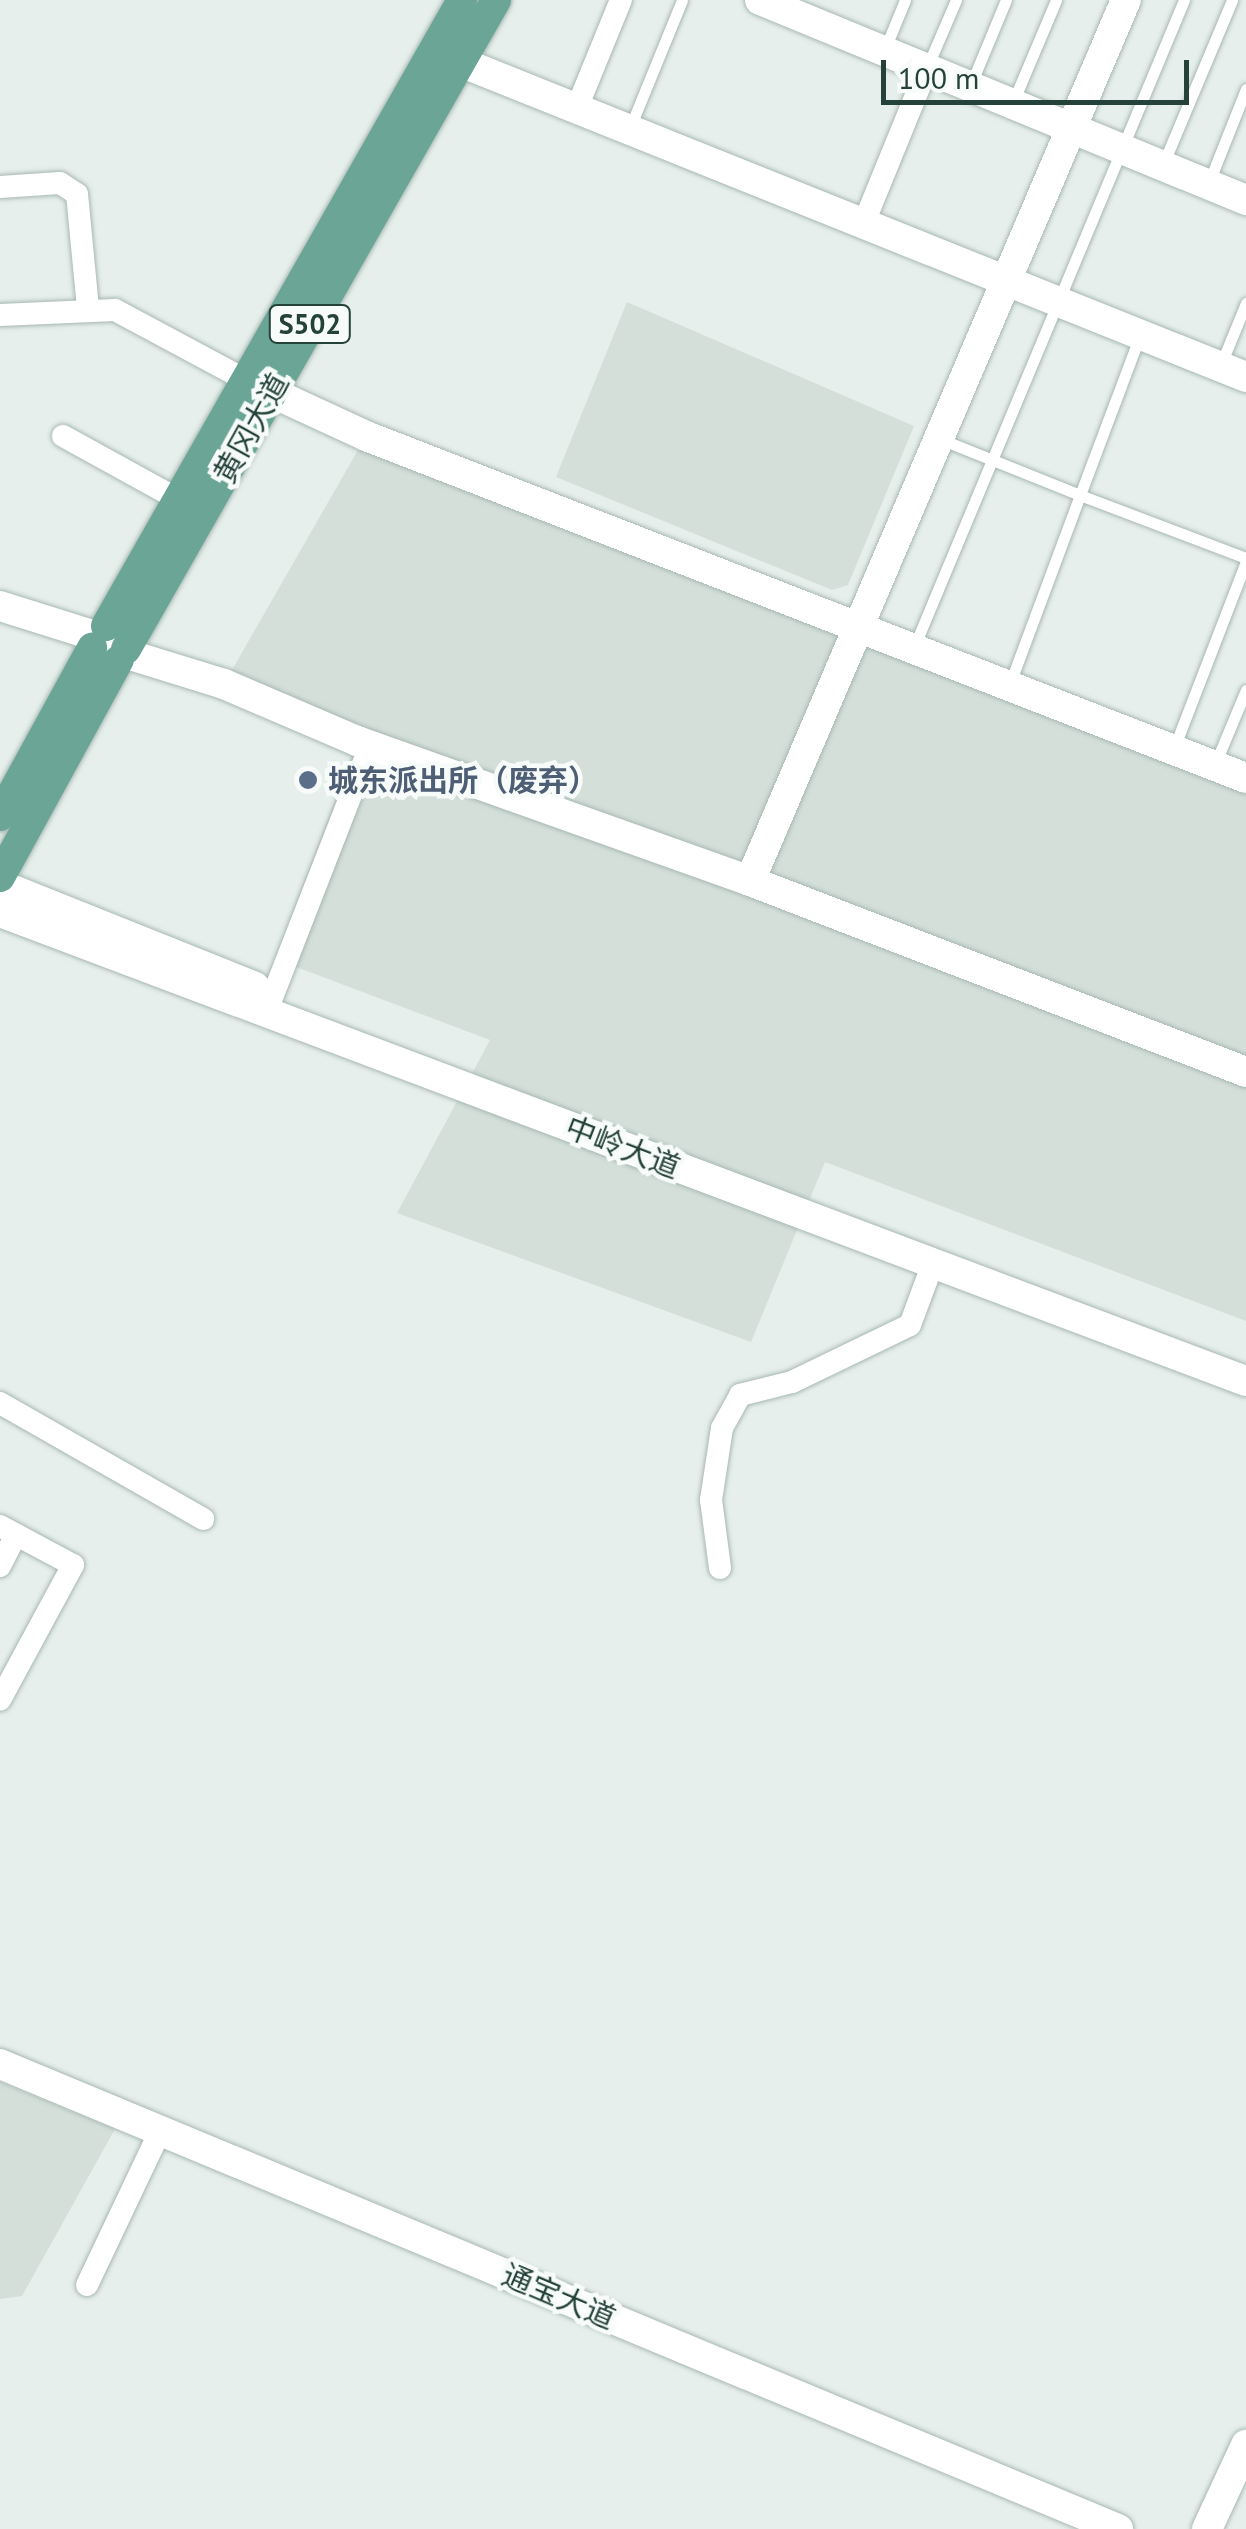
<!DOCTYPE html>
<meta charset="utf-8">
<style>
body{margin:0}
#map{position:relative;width:1246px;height:2529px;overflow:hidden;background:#e6efeb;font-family:"PT Sans","Noto Sans SC",sans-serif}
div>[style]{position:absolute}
.built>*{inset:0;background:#d4dfda}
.roads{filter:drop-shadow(0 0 2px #a8b8b2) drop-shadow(0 0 2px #a8b8b2)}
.lane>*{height:11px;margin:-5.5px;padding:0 5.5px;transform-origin:5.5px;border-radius:5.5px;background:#fff}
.street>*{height:22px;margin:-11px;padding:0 11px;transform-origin:11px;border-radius:11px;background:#fff}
.secondary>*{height:30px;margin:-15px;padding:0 15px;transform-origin:15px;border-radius:15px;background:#fff}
.primary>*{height:30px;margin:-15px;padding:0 15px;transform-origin:15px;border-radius:15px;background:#6aa596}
.dots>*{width:28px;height:28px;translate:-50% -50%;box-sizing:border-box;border:5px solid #f7fbf9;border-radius:50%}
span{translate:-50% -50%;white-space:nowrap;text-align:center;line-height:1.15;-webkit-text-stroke:9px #f7fbf9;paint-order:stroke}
.shield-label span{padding:2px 8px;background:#f7fbf9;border:2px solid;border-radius:8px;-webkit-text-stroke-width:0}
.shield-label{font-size:28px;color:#24423a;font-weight:700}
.street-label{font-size:30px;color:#24423a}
.service-label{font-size:30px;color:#4e5e75;font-weight:700}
.left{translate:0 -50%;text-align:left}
.scale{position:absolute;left:881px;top:60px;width:308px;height:45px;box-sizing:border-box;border:5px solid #24423a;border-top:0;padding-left:12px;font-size:30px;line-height:35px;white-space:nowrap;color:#24423a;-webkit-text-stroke:8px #f7fbf9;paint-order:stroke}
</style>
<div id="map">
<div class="built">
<div style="clip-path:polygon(627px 302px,914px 426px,848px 585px,832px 590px,556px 477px)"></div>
<div style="clip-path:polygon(366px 436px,1246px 777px,1246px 1321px,825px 1162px,751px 1342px,397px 1213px,490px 1040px,275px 959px,357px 742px,224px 684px)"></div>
<div style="clip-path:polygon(0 2082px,115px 2129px,22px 2296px,0 2299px)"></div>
</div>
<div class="roads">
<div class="lane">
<div style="left:884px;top:51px;width:55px;rotate:-67.6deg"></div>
<div style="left:928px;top:65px;width:71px;rotate:-66.7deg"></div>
<div style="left:971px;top:84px;width:91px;rotate:-67.4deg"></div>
<div style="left:1013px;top:102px;width:111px;rotate:-67.1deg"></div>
<div style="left:629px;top:130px;width:140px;rotate:-67.8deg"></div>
<div style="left:1164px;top:162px;width:176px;rotate:-67.2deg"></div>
<div style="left:1209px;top:182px;width:100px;rotate:-68.3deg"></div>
<div style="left:1139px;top:338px;width:168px;rotate:110.6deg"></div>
<div style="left:1080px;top:495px;width:178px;rotate:20.8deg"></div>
<div style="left:1221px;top:364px;width:66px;rotate:-67.7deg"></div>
<div style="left:940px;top:439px;width:151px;rotate:21.8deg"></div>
<div style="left:1080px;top:495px;width:201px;rotate:110.4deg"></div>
<div style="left:914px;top:647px;width:701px;rotate:-67.35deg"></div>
<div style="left:1174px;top:748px;width:200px;rotate:-68.9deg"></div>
<div style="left:1215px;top:764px;width:80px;rotate:-67.3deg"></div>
</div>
<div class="street">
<div style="left:576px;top:110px;width:119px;rotate:-67.8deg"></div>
<div style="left:0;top:187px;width:60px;rotate:-3.8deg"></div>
<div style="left:60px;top:183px;width:20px;rotate:33deg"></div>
<div style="left:77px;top:194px;width:115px;rotate:84.5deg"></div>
<div style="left:863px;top:225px;width:166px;rotate:-67.8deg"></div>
<div style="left:0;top:315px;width:115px;rotate:-2.5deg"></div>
<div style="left:115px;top:310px;width:142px;rotate:28.2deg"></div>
<div style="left:63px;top:436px;width:124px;rotate:28.8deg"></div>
<div style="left:266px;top:1013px;width:287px;rotate:-68.7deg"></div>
<div style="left:0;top:1403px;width:234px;rotate:29.7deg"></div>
<div style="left:0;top:1526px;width:83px;rotate:28.1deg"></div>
<div style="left:73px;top:1565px;width:153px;rotate:118.4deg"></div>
<div style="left:0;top:1566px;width:35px;rotate:-63deg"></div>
<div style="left:720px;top:1568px;width:69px;rotate:-97.5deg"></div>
<div style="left:711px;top:1500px;width:73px;rotate:-81.3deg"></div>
<div style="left:722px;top:1428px;width:38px;rotate:-61deg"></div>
<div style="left:740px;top:1395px;width:54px;rotate:-14deg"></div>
<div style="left:792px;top:1382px;width:131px;rotate:-25.8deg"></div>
<div style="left:910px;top:1325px;width:66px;rotate:-69.6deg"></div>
<div style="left:87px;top:2285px;width:173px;rotate:-64.6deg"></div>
</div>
<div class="secondary">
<div style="left:760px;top:0;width:526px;rotate:22.37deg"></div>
<div style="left:438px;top:53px;width:871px;rotate:21.85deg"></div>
<div style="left:275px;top:394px;width:100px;rotate:24.8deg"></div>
<div style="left:366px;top:436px;width:944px;rotate:21.24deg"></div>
<div style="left:0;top:606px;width:101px;rotate:17.4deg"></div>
<div style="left:96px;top:636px;width:39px;rotate:29deg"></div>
<div style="left:130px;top:655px;width:98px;rotate:17.1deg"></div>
<div style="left:224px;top:684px;width:145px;rotate:23.2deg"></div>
<div style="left:357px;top:741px;width:417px;rotate:19.6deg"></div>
<div style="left:750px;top:881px;width:532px;rotate:21.06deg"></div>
<div style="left:750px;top:881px;width:958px;rotate:-66.89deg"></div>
<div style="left:3px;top:886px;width:271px;rotate:21.8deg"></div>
<div style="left:0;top:912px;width:1331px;rotate:20.63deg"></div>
<div style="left:0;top:2064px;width:1211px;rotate:22.58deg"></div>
<div style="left:1207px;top:2529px;width:93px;rotate:-65.1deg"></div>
</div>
<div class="primary">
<div style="left:106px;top:626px;width:720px;rotate:-60.37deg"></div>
<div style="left:126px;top:649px;width:747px;rotate:-60.31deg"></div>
<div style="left:0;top:816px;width:192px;rotate:-61.3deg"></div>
<div style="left:0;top:877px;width:247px;rotate:-61.3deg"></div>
</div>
</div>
<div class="dots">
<div style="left:308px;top:780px;background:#5c6f8a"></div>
</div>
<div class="shield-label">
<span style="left:310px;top:324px">S502</span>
</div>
<div class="street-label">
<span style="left:251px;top:428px;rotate:-61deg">黄冈大道</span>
<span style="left:623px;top:1147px;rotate:21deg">中岭大道</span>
<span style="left:559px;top:2296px;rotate:23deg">通宝大道</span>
</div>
<div class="service-label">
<span class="left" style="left:328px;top:780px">城东派出所（废弃）</span>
</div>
<div class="scale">100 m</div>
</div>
